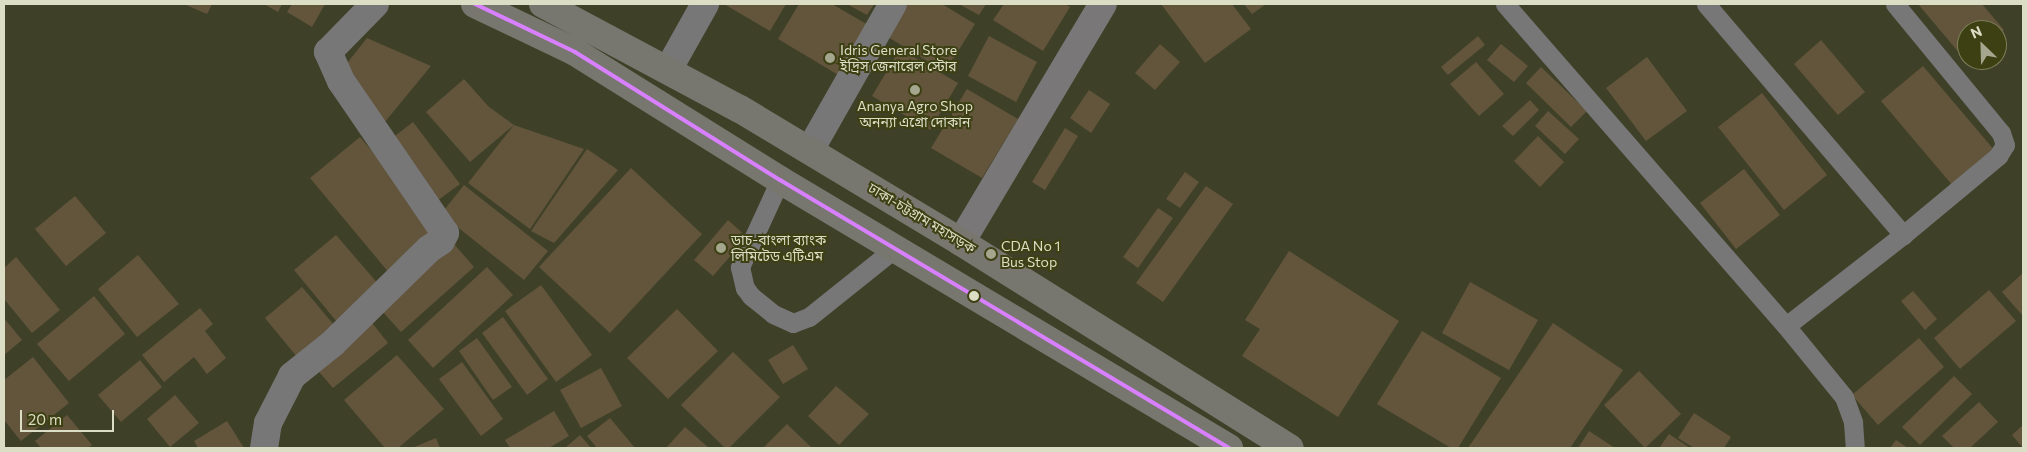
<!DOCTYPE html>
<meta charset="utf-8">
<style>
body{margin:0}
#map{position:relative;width:2027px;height:452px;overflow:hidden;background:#3f4028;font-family:Commissioner,"Noto Sans Bengali",sans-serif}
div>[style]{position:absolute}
.building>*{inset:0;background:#62553c}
.lane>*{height:19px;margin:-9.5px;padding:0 9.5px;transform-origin:9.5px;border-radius:9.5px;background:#787778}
.street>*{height:28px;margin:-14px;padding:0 14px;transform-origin:14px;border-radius:14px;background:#787778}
.secondary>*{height:28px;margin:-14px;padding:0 14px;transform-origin:14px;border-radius:14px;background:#7a7778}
.highway>*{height:28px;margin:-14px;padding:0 14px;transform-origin:14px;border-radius:14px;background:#78776f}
.bus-1>*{height:4px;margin:-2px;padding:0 2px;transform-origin:2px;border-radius:2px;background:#d880ff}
.dots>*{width:14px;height:14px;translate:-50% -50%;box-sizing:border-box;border:2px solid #3d4012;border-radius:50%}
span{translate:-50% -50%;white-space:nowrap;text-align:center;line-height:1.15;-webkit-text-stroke:4px #3d4012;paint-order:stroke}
.poi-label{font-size:14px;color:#dbddc5}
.left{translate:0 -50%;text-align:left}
.street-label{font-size:14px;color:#dbddc5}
.frame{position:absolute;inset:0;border:5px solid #dbddc5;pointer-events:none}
.north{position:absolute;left:1957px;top:20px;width:50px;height:50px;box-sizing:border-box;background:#3d4012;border:1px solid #7c7f5a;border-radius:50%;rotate:336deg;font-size:14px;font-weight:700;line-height:20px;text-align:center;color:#dbddc5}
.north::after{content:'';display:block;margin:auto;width:18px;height:22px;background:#a4a68e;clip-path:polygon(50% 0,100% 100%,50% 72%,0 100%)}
.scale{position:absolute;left:20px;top:410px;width:94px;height:22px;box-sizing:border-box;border:2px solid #dbddc5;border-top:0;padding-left:6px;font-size:15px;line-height:18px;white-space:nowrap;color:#dbddc5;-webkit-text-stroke:4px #3d4012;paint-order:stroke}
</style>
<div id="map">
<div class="building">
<div style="clip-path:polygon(184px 4px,212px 4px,207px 14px)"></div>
<div style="clip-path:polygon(264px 4px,282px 4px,278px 12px)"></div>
<div style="clip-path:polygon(292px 4px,325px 4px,312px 27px,287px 12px)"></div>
<div style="clip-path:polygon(724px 4px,786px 4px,770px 31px)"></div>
<div style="clip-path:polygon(799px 4px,832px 4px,870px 26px,840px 76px,778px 39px)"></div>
<div style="clip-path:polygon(847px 4px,874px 4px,867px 15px)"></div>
<div style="clip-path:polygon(908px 4px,942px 4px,975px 24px,945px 72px,888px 37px)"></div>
<div style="clip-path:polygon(959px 4px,986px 4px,979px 15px)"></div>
<div style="clip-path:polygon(1004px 4px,1065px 4px,1070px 7px,1043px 51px,993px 20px)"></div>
<div style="clip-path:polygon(1161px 4px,1232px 4px,1251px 29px,1205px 63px)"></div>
<div style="clip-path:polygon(1244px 4px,1266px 4px,1252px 14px)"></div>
<div style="clip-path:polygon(1918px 4px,1982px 4px,2004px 30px,1997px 36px,1997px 30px,1967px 30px,1966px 61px)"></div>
<div style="clip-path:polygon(989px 36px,1037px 62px,1016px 102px,968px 76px)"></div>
<div style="clip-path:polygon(1478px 36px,1485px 45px,1448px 75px,1441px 67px)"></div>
<div style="clip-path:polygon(367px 38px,431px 66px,384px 123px,344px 67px)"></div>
<div style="clip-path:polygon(1821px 40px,1865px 92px,1838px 115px,1794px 64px)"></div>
<div style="clip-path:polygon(1160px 44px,1180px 62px,1155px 90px,1135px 73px)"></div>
<div style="clip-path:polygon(1501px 44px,1528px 66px,1514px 82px,1487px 60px)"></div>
<div style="clip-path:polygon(900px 49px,958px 83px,930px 130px,872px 96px)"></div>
<div style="clip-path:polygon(1647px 57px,1687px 111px,1646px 141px,1606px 88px)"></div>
<div style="clip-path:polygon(1476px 62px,1504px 94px,1479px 116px,1450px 84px)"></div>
<div style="clip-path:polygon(1923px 66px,1995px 151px,1953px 186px,1881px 101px)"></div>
<div style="clip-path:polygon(1541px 67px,1587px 111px,1571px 127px,1526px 83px)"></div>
<div style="clip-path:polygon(464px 79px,489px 107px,514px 125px,584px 149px,530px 229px,468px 183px,514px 125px,470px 162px,426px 112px)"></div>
<div style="clip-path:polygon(967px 89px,1018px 119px,982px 178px,931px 148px)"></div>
<div style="clip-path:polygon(1089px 90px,1110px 104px,1091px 133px,1070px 118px)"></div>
<div style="clip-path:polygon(1762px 93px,1827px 175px,1784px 210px,1718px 127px)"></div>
<div style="clip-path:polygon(1530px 100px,1539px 110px,1513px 136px,1502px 126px)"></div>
<div style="clip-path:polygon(1548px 111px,1579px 139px,1565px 154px,1535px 126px)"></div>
<div style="clip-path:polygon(413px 122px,460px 184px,437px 201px,391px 139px)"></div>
<div style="clip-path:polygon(1065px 128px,1078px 136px,1045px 190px,1032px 182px)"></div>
<div style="clip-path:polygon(1538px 136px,1564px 162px,1540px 187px,1514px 161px)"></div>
<div style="clip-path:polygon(360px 137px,440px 232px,390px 274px,310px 178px)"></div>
<div style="clip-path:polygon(587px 149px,618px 170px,554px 243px,531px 231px)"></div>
<div style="clip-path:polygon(631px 168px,702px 234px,610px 333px,539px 267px)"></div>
<div style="clip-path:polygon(1744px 169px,1780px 215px,1736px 249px,1700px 203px)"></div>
<div style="clip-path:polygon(1185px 172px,1199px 182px,1180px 208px,1166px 199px)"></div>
<div style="clip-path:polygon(464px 185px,548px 251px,524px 280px,441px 214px)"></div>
<div style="clip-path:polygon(1206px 186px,1233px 204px,1163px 302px,1136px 283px)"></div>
<div style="clip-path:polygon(75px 196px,106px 233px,66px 266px,35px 229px)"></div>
<div style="clip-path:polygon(1158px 208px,1173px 218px,1138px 268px,1123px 257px)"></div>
<div style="clip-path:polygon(728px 220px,747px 237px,713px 276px,694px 260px)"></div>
<div style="clip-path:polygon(336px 235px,380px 286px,337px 322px,294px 270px)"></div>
<div style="clip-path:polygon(454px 244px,474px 267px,401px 332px,381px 310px)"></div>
<div style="clip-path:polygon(1289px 251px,1399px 321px,1338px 417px,1242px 356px,1260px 329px,1245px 320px)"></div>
<div style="clip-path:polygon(138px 255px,179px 304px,137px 337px,98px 289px)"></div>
<div style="clip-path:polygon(16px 257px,60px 310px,32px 333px,4px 299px,4px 268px)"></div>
<div style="clip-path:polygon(487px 267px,513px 295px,433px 368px,408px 340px)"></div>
<div style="clip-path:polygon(2023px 273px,2023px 316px,2002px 292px)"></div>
<div style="clip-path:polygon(1470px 282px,1538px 320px,1509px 370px,1442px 333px)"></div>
<div style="clip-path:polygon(541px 285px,592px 355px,556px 382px,505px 311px)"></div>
<div style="clip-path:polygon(302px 287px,340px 332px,302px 363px,265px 318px)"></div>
<div style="clip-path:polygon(1989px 290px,2016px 321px,1960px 369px,1934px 338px)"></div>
<div style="clip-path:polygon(1913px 291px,1937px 319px,1925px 330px,1901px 301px)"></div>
<div style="clip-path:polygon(94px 296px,125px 334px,69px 381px,37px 344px)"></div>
<div style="clip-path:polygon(200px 308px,213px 324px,205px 331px,226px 358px,207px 374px,194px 357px,164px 382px,142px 355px)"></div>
<div style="clip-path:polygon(677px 309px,718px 351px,668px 399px,627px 358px)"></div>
<div style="clip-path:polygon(503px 317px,548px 379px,527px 395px,482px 333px)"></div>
<div style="clip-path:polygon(4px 318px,22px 340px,4px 355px)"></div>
<div style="clip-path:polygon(369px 319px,388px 343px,333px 388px,313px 365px)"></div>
<div style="clip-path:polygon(1553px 323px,1623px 370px,1570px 448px,1468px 448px)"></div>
<div style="clip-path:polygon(1422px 331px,1501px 378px,1458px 448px,1451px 448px,1377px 404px)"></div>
<div style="clip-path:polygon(477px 338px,512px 387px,493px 400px,459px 351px)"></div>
<div style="clip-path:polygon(1919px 338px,1944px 367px,1878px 425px,1852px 395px)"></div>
<div style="clip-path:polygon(793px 345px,808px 369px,783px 384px,768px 360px)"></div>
<div style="clip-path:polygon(733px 352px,780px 397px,729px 448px,725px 448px,681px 405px)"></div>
<div style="clip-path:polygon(397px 355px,444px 409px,398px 448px,385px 448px,344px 400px)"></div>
<div style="clip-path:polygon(33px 357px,69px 403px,21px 441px,4px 420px,4px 380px)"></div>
<div style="clip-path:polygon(140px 360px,162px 387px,121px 422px,98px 395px)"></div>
<div style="clip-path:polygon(462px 362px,503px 419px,481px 436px,439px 379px)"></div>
<div style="clip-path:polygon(601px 368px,622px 406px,581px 428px,560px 390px)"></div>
<div style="clip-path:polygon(1639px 371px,1681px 414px,1645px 448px,1604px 405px)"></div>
<div style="clip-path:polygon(1954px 376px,1972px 394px,1920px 445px,1902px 427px)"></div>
<div style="clip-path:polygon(836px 386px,869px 414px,839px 445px,808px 416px)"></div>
<div style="clip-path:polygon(175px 395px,199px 423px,170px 447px,147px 419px)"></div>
<div style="clip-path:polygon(1979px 402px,1998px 422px,1970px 448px,1954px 448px,1942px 436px)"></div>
<div style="clip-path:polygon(554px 411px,569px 436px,549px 448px,510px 448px,505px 440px)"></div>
<div style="clip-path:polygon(1694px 413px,1731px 437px,1724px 448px,1694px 448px,1678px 438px)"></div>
<div style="clip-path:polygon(67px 415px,92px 445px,88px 448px,41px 448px,35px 441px)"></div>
<div style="clip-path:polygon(610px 418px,635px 448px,597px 448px,587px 436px)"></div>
<div style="clip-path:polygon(227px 421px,244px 448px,198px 448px,194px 441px)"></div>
<div style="clip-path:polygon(787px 424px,812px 448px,763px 448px)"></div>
<div style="clip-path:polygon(2023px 425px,2023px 448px,2012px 435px)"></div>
<div style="clip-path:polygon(685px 427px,709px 448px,666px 448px)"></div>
<div style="clip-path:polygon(1589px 431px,1615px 448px,1578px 448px)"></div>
<div style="clip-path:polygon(1669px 434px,1690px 448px,1659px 448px)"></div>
<div style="clip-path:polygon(580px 435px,591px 448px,565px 448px)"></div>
<div style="clip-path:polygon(436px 438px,440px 448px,412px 448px)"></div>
<div style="clip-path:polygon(1896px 440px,1908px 448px,1890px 448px)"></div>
</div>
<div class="lane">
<div style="left:1505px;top:4px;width:427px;rotate:48.9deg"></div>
<div style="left:1786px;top:326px;width:92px;rotate:50.8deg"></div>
<div style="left:1844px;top:397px;width:27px;rotate:70deg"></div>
<div style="left:1853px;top:422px;width:26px;rotate:86deg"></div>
<div style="left:1706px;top:4px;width:304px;rotate:49.5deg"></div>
<div style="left:780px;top:180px;width:96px;rotate:114.7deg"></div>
<div style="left:740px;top:267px;width:22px;rotate:77deg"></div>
<div style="left:745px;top:288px;width:10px;rotate:53deg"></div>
<div style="left:751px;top:296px;width:28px;rotate:39deg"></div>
<div style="left:773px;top:314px;width:22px;rotate:24deg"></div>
<div style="left:793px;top:323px;width:17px;rotate:-21deg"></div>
<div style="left:809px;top:317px;width:110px;rotate:-38.7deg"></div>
<div style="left:1786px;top:326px;width:148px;rotate:-37.9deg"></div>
<div style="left:1903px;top:235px;width:124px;rotate:-39.7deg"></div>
<div style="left:1998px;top:156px;width:13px;rotate:-58deg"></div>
<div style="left:2005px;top:145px;width:13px;rotate:-108deg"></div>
<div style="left:2001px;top:133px;width:167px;rotate:-129.4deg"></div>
</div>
<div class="street">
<div style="left:668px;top:70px;width:76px;rotate:-60.7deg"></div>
<div style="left:810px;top:150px;width:168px;rotate:-60.4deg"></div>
<div style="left:264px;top:448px;width:25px;rotate:-81deg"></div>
<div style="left:268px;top:423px;width:53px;rotate:-62.9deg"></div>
<div style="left:292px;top:376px;width:53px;rotate:-38.8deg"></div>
<div style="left:333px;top:343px;width:134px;rotate:-44.4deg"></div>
<div style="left:429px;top:249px;width:14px;rotate:-34deg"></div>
<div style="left:441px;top:241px;width:9px;rotate:-63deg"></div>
<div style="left:445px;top:233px;width:184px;rotate:-124.4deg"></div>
<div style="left:341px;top:81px;width:32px;rotate:-114deg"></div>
<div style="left:328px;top:52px;width:67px;rotate:-45.6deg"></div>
</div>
<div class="secondary">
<div style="left:961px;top:242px;width:277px;rotate:-59.2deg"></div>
</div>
<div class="highway">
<div style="left:475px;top:4px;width:111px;rotate:25.6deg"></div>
<div style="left:575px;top:52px;width:242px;rotate:32deg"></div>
<div style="left:780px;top:180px;width:523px;rotate:30.83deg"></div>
<div style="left:543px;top:4px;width:223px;rotate:28.1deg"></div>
<div style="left:740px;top:109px;width:258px;rotate:31deg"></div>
<div style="left:961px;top:242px;width:388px;rotate:32.1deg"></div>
</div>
<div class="bus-1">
<div style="left:475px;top:4px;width:111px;rotate:25.6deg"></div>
<div style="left:575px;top:52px;width:242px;rotate:32deg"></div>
<div style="left:780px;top:180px;width:523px;rotate:30.83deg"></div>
</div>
<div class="dots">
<div style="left:830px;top:58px;background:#a4a68e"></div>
<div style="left:915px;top:90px;background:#a4a68e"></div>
<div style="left:721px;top:248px;background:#a4a68e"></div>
<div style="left:991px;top:254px;background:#a4a68e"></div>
<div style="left:974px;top:296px;background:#dbddc5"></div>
</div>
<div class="poi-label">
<span class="left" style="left:840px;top:58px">Idris General Store<br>ইদ্রিস জেনারেল স্টোর</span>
<span style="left:915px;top:114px">Ananya Agro Shop<br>অনন্যা এগ্রো দোকান</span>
<span class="left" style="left:731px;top:248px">ডাচ-বাংলা ব্যাংক<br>লিমিটেড এটিএম</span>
<span class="left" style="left:1001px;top:254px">CDA No 1<br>Bus Stop</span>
</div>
<div class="street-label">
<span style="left:922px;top:218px;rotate:31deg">ঢাকা-চট্টগ্রাম মহাসড়ক</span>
</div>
<div class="frame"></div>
<div class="north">N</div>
<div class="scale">20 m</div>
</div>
